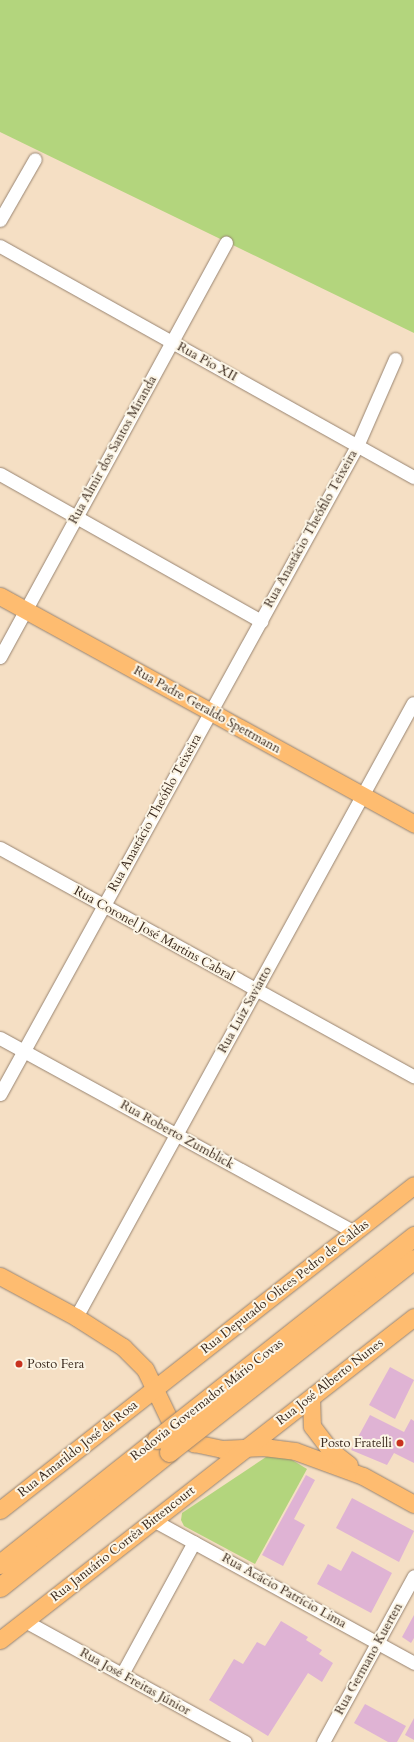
<!DOCTYPE html>
<meta charset="utf-8">
<style>
body{margin:0}
#map{position:relative;width:414px;height:1742px;overflow:hidden;background:#f5dfc4;font-family:Cardo,serif}
div>[style]{position:absolute}
.green>*{inset:0;background:#b3d57d}
.building>*{inset:0;background:#dfb3d4}
.roads{filter:drop-shadow(0 0 1px #988471) drop-shadow(0 0 1px #988471)}
.minor>*{height:13px;margin:-6.5px;padding:0 6.5px;transform-origin:6.5px;border-radius:6.5px;background:#fff}
.major>*{height:17px;margin:-8.5px;padding:0 8.5px;transform-origin:8.5px;border-radius:8.5px;background:#febc70}
.highway>*{height:19px;margin:-9.5px;padding:0 9.5px;transform-origin:9.5px;border-radius:9.5px;background:#febc70}
.bridges{filter:drop-shadow(0 0 1px #988471) drop-shadow(0 0 1px #988471)}
.highway-bridge>*{height:19px;margin:-9.5px;padding:0 9.5px;transform-origin:9.5px;border-radius:9.5px;background:#febc70}
.dots>*{width:11px;height:11px;translate:-50% -50%;box-sizing:border-box;border:2px solid #fcf5e5;border-radius:50%}
span{translate:-50% -50%;white-space:nowrap;text-align:center;line-height:1.15;-webkit-text-stroke:4px #fcf5e5;paint-order:stroke}
.street-label{font-size:13px;color:#3b2a1e}
.poi-label{font-size:13px;color:#3b2a1e}
.left{translate:0 -50%;text-align:left}
.right{translate:-100% -50%;text-align:right}
</style>
<div id="map">
<div class="green">
<div style="clip-path:polygon(0 0,414px 0,414px 333px,0 132px)"></div>
<div style="clip-path:polygon(272px 1453px,284px 1455px,307px 1469px,255px 1564px,184px 1526px,181px 1520px,182px 1513px)"></div>
</div>
<div class="building">
<div style="clip-path:polygon(390px 1367px,414px 1380px,395px 1419px,369px 1405px)"></div>
<div style="clip-path:polygon(370px 1415px,404px 1432px,411px 1419px,414px 1421px,414px 1463px,394px 1453px,387px 1465px,351px 1450px)"></div>
<div style="clip-path:polygon(306px 1475px,315px 1480px,294px 1519px,305px 1525px,283px 1566px,262px 1555px)"></div>
<div style="clip-path:polygon(352px 1498px,414px 1531px,399px 1562px,336px 1528px)"></div>
<div style="clip-path:polygon(352px 1551px,392px 1573px,371px 1613px,317px 1584px,328px 1564px,341px 1571px)"></div>
<div style="clip-path:polygon(414px 1615px,414px 1638px,411px 1643px,402px 1637px)"></div>
<div style="clip-path:polygon(281px 1621px,308px 1637px,306px 1640px,322px 1650px,319px 1654px,333px 1663px,322px 1682px,308px 1673px,268px 1736px,209px 1700px,234px 1659px,243px 1664px,257px 1642px,265px 1646px)"></div>
<div style="clip-path:polygon(365px 1704px,406px 1726px,397px 1742px,388px 1742px,354px 1723px)"></div>
<div style="clip-path:polygon(414px 1718px,414px 1740px,405px 1735px)"></div>
</div>
<div class="roads">
<div class="minor">
<div style="left:0;top:220px;width:70px;rotate:-60.2deg"></div>
<div style="left:0;top:246px;width:474px;rotate:29.2deg"></div>
<div style="left:0;top:474px;width:300px;rotate:29.4deg"></div>
<div style="left:0;top:657px;width:472px;rotate:-61.4deg"></div>
<div style="left:0;top:848px;width:473px;rotate:28.9deg"></div>
<div style="left:0;top:1038px;width:404px;rotate:28.7deg"></div>
<div style="left:0;top:1094px;width:740px;rotate:-61.15deg"></div>
<div style="left:357px;top:446px;width:95px;rotate:-66.4deg"></div>
<div style="left:76px;top:1317px;width:700px;rotate:-61.24deg"></div>
<div style="left:153px;top:1520px;width:298px;rotate:28.7deg"></div>
<div style="left:25px;top:1621px;width:251px;rotate:28.8deg"></div>
<div style="left:122px;top:1674px;width:150px;rotate:-61.4deg"></div>
<div style="left:323px;top:1742px;width:189px;rotate:-61.3deg"></div>
</div>
<div class="major">
<div style="left:0;top:596px;width:473px;rotate:28.8deg"></div>
<div style="left:0;top:1276px;width:86px;rotate:28.3deg"></div>
<div style="left:76px;top:1317px;width:56px;rotate:32.6deg"></div>
<div style="left:123px;top:1347px;width:31px;rotate:45deg"></div>
<div style="left:145px;top:1369px;width:58px;rotate:64.3deg"></div>
<div style="left:170px;top:1421px;width:33px;rotate:43deg"></div>
<div style="left:194px;top:1443px;width:29px;rotate:12deg"></div>
<div style="left:222px;top:1449px;width:41px;rotate:-2.8deg"></div>
<div style="left:263px;top:1447px;width:32px;rotate:7deg"></div>
<div style="left:295px;top:1451px;width:72px;rotate:20.2deg"></div>
<div style="left:363px;top:1476px;width:58px;rotate:28.8deg"></div>
<div style="left:311px;top:1398px;width:28px;rotate:88deg"></div>
<div style="left:312px;top:1426px;width:30px;rotate:53deg"></div>
<div style="left:330px;top:1450px;width:24px;rotate:38deg"></div>
<div style="left:0;top:1510px;width:526px;rotate:-38.13deg"></div>
<div style="left:0;top:1640px;width:525px;rotate:-37.96deg"></div>
</div>
<div class="highway">
<div style="left:0;top:1564px;width:201px;rotate:-38.5deg"></div>
<div style="left:0;top:1587px;width:216px;rotate:-38.6deg"></div>
</div>
</div>
<div class="bridges">
<div class="highway-bridge">
<div style="left:157px;top:1439px;width:328px;rotate:-38.3deg"></div>
<div style="left:169px;top:1452px;width:312px;rotate:-38.2deg"></div>
</div>
</div>
<div class="dots">
<div style="left:19px;top:1364px;background:#c8321e"></div>
<div style="left:400px;top:1443px;background:#c8321e"></div>
</div>
<div class="street-label">
<span style="left:207px;top:362px;rotate:29deg">Rua Pio XII</span>
<span style="left:113px;top:450px;rotate:-61deg">Rua Almir dos Santos Miranda</span>
<span style="left:311px;top:529px;rotate:-61deg">Rua Anastácio Theófilo Teixeira</span>
<span style="left:207px;top:710px;rotate:29deg">Rua Padre Geraldo Spettmann</span>
<span style="left:155px;top:813px;rotate:-61deg">Rua Anastácio Theófilo Teixeira</span>
<span style="left:154px;top:934px;rotate:29deg">Rua Coronel José Martins Cabral</span>
<span style="left:245px;top:1010px;rotate:-61deg">Rua Luiz Saviatto</span>
<span style="left:177px;top:1135px;rotate:29deg">Rua Roberto Zumblick</span>
<span style="left:285px;top:1287px;rotate:-38deg">Rua Deputado Olices Pedro de Caldas</span>
<span style="left:330px;top:1382px;rotate:-38deg">Rua José Alberto Nunes</span>
<span style="left:207px;top:1400px;rotate:-38deg">Rodovia Governador Mário Covas</span>
<span style="left:78px;top:1449px;rotate:-38deg">Rua Amarildo José da Rosa</span>
<span style="left:123px;top:1544px;rotate:-38deg">Rua Januário Corrêa Bittencourt</span>
<span style="left:284px;top:1591px;rotate:29deg">Rua Acácio Patrício Lima</span>
<span style="left:369px;top:1659px;rotate:-61deg">Rua Germano Kuerten</span>
<span style="left:135px;top:1682px;rotate:29deg">Rua José Freitas Júnior</span>
</div>
<div class="poi-label">
<span class="left" style="left:27px;top:1364px">Posto Fera</span>
<span class="right" style="left:392px;top:1443px">Posto Fratelli</span>
</div>
</div>
